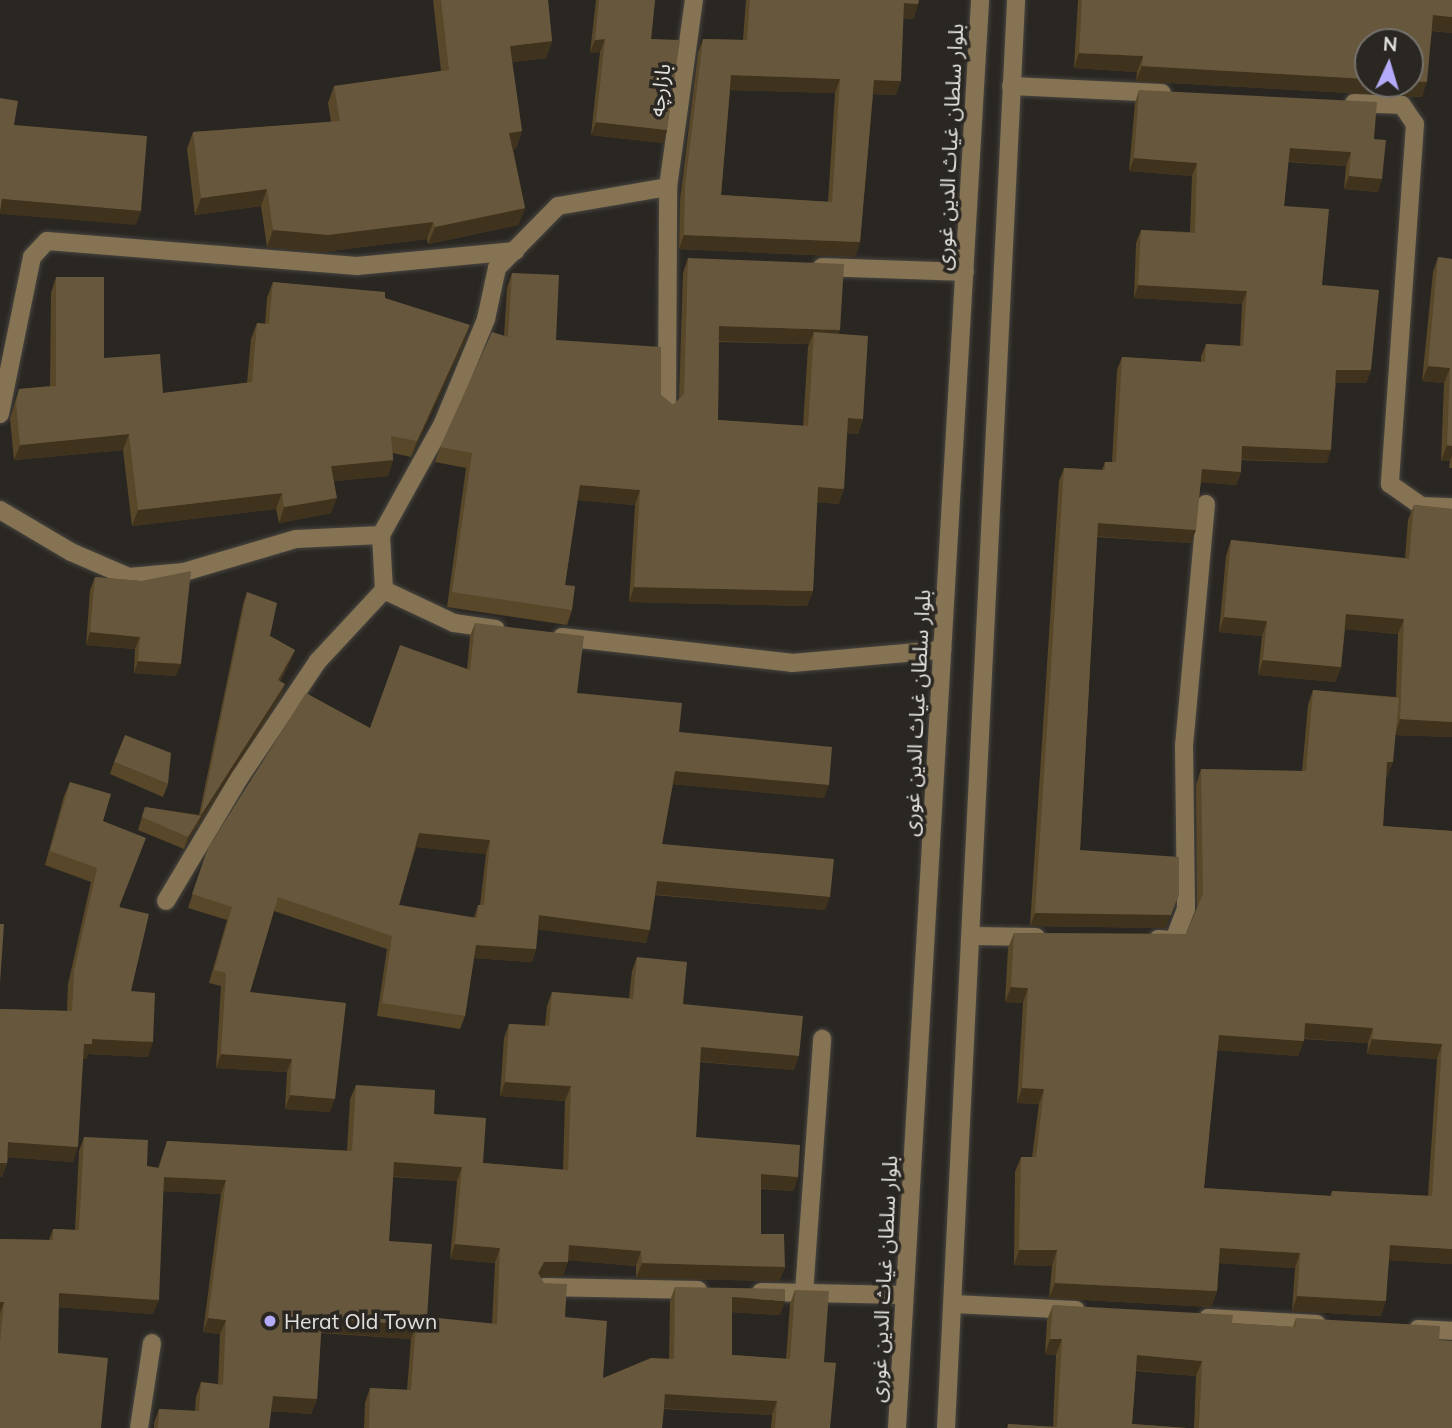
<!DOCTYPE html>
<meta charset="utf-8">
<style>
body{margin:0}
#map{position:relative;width:1452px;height:1428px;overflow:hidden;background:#2a2722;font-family:Mulish,"Noto Sans Arabic",sans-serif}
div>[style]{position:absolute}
.roads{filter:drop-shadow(0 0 2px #474540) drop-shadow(0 0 2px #474540)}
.minor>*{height:18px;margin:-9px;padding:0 9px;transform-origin:9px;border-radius:9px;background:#867353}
.wall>*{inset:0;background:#584729}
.shaded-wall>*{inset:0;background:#40331e}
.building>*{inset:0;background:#67573c}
.dots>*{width:19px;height:19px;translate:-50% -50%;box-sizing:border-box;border:4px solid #2a2722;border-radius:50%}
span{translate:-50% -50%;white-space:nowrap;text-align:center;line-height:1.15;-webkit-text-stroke:7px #2a2722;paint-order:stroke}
.street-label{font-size:21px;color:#e2e0dd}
.poi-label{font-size:21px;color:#e2e0dd}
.left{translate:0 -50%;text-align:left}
.north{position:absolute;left:1354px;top:28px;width:70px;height:70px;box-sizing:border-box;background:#2a2722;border:2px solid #74716d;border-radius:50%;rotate:4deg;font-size:19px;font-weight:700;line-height:28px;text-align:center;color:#e2e0dd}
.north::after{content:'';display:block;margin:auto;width:24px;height:32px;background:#b4acf9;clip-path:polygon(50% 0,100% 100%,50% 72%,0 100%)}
</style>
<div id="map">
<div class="roads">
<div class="minor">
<div style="left:1011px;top:86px;width:151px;rotate:2.7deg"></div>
<div style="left:1354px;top:103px;width:48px;rotate:2.4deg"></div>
<div style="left:1402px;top:105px;width:23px;rotate:56deg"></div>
<div style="left:1415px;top:124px;width:361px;rotate:94deg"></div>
<div style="left:1390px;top:484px;width:38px;rotate:35deg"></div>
<div style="left:1421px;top:506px;width:31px;rotate:2deg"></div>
<div style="left:822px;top:267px;width:143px;rotate:2deg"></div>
<div style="left:667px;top:409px;width:222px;rotate:-89.7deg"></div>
<div style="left:668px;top:187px;width:189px;rotate:-82.1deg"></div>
<div style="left:0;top:414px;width:160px;rotate:-78.5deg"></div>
<div style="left:32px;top:257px;width:22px;rotate:-47deg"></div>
<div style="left:47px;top:241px;width:311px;rotate:4.6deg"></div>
<div style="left:357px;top:266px;width:159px;rotate:-5.4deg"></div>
<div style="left:0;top:510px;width:82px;rotate:30.6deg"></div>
<div style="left:71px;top:552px;width:63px;rotate:23.3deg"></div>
<div style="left:129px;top:577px;width:55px;rotate:-5.2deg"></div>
<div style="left:184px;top:572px;width:117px;rotate:-16.4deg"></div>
<div style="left:296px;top:539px;width:85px;rotate:-2.7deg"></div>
<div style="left:381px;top:535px;width:128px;rotate:-61deg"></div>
<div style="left:443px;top:423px;width:113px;rotate:-67.5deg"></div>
<div style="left:486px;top:319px;width:52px;rotate:-77.8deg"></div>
<div style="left:497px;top:268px;width:87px;rotate:-45.5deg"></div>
<div style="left:558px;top:206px;width:112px;rotate:-9.8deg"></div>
<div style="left:381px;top:535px;width:55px;rotate:86.9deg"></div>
<div style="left:384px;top:590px;width:77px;rotate:25.2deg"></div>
<div style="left:454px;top:623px;width:42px;rotate:8.1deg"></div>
<div style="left:562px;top:637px;width:231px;rotate:6.4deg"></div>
<div style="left:792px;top:663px;width:151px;rotate:-5deg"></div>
<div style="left:166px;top:901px;width:144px;rotate:-59.2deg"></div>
<div style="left:240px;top:777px;width:140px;rotate:-56.1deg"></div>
<div style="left:318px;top:661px;width:97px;rotate:-47.1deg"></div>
<div style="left:973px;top:936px;width:63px;rotate:0.9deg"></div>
<div style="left:1158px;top:939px;width:16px;rotate:4deg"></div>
<div style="left:1174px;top:940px;width:33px;rotate:-69deg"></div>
<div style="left:1186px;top:909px;width:163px;rotate:-90.7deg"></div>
<div style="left:1184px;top:746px;width:243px;rotate:-84.8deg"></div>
<div style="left:544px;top:1287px;width:154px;rotate:1.1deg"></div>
<div style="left:761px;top:1292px;width:143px;rotate:1.2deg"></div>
<div style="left:804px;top:1293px;width:255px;rotate:-85.9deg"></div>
<div style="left:953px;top:1304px;width:123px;rotate:2.8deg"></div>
<div style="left:1208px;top:1318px;width:109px;rotate:3.2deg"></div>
<div style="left:1418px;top:1329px;width:34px;rotate:3deg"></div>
<div style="left:139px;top:1428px;width:86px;rotate:-81.3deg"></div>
<div style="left:897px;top:1428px;width:1430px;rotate:-86.67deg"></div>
<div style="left:946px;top:1428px;width:1430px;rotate:-87.19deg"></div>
</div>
</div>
<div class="wall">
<div style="clip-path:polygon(433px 0,548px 0,552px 41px,546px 58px,512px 62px,522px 131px,516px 148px,513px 149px,525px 208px,518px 225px,428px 244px,427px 239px,322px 252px,267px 247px,261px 206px,195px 215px,187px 149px,193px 132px,331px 122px,328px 103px,334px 86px,441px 71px)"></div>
<div style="clip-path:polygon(596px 0,655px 0,651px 39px,667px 130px,663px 143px,591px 135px,600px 52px,590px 53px)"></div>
<div style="clip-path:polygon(evenodd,746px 0,919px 0,918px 4px,913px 19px,903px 18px,896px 95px,873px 94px,860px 242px,855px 257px,679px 249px,680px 200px,698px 53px,703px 39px,743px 40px,746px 0,730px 90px,835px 93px,828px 202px,721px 195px,730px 90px)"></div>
<div style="clip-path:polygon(1078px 0,1452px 0,1452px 33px,1432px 31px,1422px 97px,1136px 81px,1137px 72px,1074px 68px)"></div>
<div style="clip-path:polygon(1139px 90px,1374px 139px,1378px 192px,1344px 189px,1346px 166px,1288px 162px,1284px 206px,1322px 285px,1371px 370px,1366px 383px,1336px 383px,1327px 463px,1241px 460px,1241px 472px,1236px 485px,1201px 482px,1191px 543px,1097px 537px,1080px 850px,1166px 928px,1030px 926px,1059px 481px,1064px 468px,1102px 470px,1105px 462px,1112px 462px,1117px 370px,1122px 357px,1201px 362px,1201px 357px,1206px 344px,1240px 346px,1242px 304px,1134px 298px,1136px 243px,1141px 230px,1190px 232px,1192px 176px,1129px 171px,1135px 103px)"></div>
<div style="clip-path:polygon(1438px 257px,1452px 259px,1452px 468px,1449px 468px,1450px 461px,1441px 461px,1444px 383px,1422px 381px,1433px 272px)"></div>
<div style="clip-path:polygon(evenodd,688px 258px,839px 334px,863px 419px,858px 434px,847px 433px,839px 504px,817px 502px,813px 591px,807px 606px,629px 602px,635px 505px,577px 500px,565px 585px,572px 610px,567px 625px,447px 607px,466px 468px,435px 462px,440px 447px,504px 336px,507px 288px,512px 273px,556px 340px,661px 395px,673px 405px,679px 399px,683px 273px,688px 258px,719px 342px,809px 344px,808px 347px,803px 426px,718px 420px,719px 342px)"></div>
<div style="clip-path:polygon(56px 277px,104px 358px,163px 393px,247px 383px,251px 339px,257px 323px,265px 324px,267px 298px,273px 282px,385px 298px,465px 341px,411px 457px,393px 453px,393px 460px,388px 476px,334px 481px,331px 513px,279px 523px,276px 509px,132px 526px,123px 450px,14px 460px,10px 419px,19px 389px,50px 386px,51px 293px)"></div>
<div style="clip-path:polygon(evenodd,1414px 505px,1452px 509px,1452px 737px,1395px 735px,1387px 778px,1386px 778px,1383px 826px,1452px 831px,1452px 1264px,1389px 1260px,1381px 1316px,1292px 1311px,1295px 1268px,1219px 1263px,1217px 1291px,1211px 1307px,1049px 1298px,1052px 1266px,1014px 1265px,1015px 1172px,1021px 1157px,1032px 1157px,1039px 1104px,1017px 1103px,1023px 1003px,1005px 1002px,1008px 948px,1014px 933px,1186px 934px,1197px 908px,1196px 785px,1201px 769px,1302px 771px,1308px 705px,1313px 690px,1396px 697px,1398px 634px,1345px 629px,1341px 667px,1335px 682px,1258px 675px,1262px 636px,1219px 632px,1226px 556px,1231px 540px,1405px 558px,1408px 520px,1414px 505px,1304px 1039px,1368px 1043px,1367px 1054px,1437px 1059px,1428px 1196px,1332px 1191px,1330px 1196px,1204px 1188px,1217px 1050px,1298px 1056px,1304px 1039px)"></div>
<div style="clip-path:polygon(95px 577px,141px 581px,176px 676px,134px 673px,135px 649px,86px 645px,90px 590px)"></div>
<div style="clip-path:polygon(247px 592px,270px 636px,295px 650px,290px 662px,280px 681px,285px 684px,281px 696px,197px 827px,197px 825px,184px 849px,138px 830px,145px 807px,199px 815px,243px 604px)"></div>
<div style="clip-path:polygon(evenodd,475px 623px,577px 693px,679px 732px,824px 798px,673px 784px,662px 844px,825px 910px,655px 895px,646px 943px,538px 929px,536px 949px,532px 962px,474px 958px,465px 1016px,460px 1029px,377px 1016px,387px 949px,274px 911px,250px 992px,330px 1112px,285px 1109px,287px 1072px,216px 1068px,221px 986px,209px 983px,227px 920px,188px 908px,208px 848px,370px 728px,467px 669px,470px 636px,475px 623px,416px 847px,486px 854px,480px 905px,478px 905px,474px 918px,399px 905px,416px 847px)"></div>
<div style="clip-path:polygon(114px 762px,168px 784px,163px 797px,110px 774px)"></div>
<div style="clip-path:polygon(70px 782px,103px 821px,120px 907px,131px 991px,148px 1057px,88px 1054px,86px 1059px,83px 1058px,73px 1162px,8px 1157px,7px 1163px,2px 1177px,0 1009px,67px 1011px,68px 984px,91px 882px,45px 865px,64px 796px)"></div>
<div style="clip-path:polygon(evenodd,637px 957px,683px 1004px,794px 1070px,700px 1062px,696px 1137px,798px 1177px,793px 1191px,761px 1189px,761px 1234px,785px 1267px,779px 1281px,636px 1278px,636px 1266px,568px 1260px,563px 1276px,540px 1277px,603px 1378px,669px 1359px,670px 1301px,675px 1287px,780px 1315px,732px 1312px,732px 1355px,786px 1359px,790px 1304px,795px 1290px,824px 1362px,830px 1428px,771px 1428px,772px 1415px,664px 1409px,662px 1428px,364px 1428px,365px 1403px,370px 1388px,407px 1390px,411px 1339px,321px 1333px,317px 1399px,311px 1414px,271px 1411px,269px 1428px,154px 1428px,154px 1423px,159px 1409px,195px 1411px,196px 1397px,201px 1382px,218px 1384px,220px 1334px,203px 1332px,221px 1194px,163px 1191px,153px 1314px,59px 1307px,0 1428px,0 1239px,49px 1240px,53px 1229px,75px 1230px,79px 1151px,84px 1137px,147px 1166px,158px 1168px,167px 1141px,347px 1151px,350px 1099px,356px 1085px,434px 1114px,483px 1163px,563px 1170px,565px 1101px,500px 1096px,504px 1038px,509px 1024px,545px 1026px,547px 1006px,552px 992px,629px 998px,632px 971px,637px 957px,393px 1177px,457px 1181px,450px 1259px,495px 1263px,492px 1324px,427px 1317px,389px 1241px,393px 1177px)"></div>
<div style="clip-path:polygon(1053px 1305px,1232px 1323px,1293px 1327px,1296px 1318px,1439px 1340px,1452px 1428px,1194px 1428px,1196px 1376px,1136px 1371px,1132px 1424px,1187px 1428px,1007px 1428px,1008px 1424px,1053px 1427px,1056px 1355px,1045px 1354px,1047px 1320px)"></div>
</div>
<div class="shaded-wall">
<div style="clip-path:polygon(904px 3px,918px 4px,913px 19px,899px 17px)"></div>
<div style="clip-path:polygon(1433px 15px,1452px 17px,1452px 33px,1428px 30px)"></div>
<div style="clip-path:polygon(605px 39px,600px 52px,590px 53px,595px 40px)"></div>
<div style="clip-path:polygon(552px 41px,546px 58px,503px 63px,510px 46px)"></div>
<div style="clip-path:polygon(1079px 53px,1143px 56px,1137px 72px,1074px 68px)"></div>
<div style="clip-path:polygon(1142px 66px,1368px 79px,1368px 84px,1410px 84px,1410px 81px,1427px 82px,1422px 97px,1136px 81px)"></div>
<div style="clip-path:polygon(731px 75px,840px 79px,835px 93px,726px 90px)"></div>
<div style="clip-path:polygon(874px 80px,901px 81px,896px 95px,869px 94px)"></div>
<div style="clip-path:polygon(596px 122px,667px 130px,663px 143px,591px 135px)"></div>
<div style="clip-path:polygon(522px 131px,516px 148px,503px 150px,509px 133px)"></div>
<div style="clip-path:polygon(1290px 148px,1351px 152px,1346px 166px,1285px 161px)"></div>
<div style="clip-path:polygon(1134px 158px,1197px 163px,1192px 176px,1129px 171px)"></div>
<div style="clip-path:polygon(1349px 176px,1382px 179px,1378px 192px,1344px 189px)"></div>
<div style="clip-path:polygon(267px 189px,261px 206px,195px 215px,201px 198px)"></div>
<div style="clip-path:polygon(2px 199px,141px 211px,136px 225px,0 214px,0 204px)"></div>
<div style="clip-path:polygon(525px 208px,518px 225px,428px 244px,435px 227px)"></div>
<div style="clip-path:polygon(433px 222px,427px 239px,322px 252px,267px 247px,273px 230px)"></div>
<div style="clip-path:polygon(684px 235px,860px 242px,855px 257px,679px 249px)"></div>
<div style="clip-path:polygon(1138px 285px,1247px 291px,1242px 304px,1134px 298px)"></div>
<div style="clip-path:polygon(470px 325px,465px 341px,411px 457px,417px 441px)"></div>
<div style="clip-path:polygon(719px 326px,840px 330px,835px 345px,814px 332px,809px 344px,714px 341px)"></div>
<div style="clip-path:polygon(1428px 366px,1450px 368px,1444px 383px,1422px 381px)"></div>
<div style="clip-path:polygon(1336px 370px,1371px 370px,1366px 383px,1332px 383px)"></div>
<div style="clip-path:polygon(848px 418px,863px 419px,858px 434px,842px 433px)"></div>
<div style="clip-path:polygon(129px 434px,123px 450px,14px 460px,20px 445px)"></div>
<div style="clip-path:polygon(1447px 445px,1452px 446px,1452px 455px,1450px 461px,1441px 461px)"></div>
<div style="clip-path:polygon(1242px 446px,1331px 450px,1327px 463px,1238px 459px)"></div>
<div style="clip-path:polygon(393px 460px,388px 476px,326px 482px,331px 466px)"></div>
<div style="clip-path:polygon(1202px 469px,1241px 472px,1236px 485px,1197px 482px)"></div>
<div style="clip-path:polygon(580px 485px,640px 490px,635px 505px,574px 500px)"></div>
<div style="clip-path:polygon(818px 487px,844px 489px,839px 504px,812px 502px)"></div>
<div style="clip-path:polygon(282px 493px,276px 509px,132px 526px,138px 510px)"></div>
<div style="clip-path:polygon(337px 498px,331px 513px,279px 523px,284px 507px)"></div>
<div style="clip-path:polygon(1098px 523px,1196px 530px,1191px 543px,1093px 536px)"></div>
<div style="clip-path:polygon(634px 587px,813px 591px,807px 606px,629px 602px)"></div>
<div style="clip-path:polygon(1346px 614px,1404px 619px,1398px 634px,1341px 629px)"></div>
<div style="clip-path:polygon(1224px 617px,1267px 621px,1262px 636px,1219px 632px)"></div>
<div style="clip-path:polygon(90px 632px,140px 637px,135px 649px,86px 645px)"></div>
<div style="clip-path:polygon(295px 650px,290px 662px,273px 691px,278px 680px)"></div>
<div style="clip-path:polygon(1263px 660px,1341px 667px,1335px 682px,1258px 675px)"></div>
<div style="clip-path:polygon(138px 661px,181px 664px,176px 676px,134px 673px)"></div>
<div style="clip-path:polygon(285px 684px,281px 696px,197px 827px,201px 815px)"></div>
<div style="clip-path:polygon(1400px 719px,1452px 722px,1452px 737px,1395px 735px)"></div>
<div style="clip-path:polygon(1387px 762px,1393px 762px,1387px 778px,1382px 777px)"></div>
<div style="clip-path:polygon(675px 771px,829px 785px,824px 798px,670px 784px)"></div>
<div style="clip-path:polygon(201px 816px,196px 828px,184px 849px,188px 837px)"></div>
<div style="clip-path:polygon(419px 833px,490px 840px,486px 854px,415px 847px)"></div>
<div style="clip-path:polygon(657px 881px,830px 897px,825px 910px,652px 894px)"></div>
<div style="clip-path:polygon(1179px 894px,1166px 928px,1030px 926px,1035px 913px)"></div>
<div style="clip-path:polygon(539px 915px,650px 930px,646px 943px,534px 929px)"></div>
<div style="clip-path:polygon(476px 945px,536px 949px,532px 962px,471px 958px)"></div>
<div style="clip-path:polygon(1011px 987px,1028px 988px,1023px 1003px,1005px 1002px)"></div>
<div style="clip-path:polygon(1305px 1023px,1373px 1028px,1368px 1043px,1300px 1038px)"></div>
<div style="clip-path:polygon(1219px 1035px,1304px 1041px,1298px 1056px,1213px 1050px)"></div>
<div style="clip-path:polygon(92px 1039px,153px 1042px,148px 1057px,88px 1054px,86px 1059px,79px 1058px,84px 1044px)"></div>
<div style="clip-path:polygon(1372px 1039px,1442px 1044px,1437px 1059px,1367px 1054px)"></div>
<div style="clip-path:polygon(701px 1047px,799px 1056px,794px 1070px,696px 1061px)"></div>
<div style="clip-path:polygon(221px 1054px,292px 1059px,287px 1072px,216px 1068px)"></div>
<div style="clip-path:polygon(505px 1082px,571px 1086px,565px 1101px,500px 1096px)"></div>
<div style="clip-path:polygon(1022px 1088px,1044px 1089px,1039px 1104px,1017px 1103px)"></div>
<div style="clip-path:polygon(290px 1095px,335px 1099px,330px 1112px,285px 1109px)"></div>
<div style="clip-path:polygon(8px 1142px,78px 1147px,73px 1162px,3px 1157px)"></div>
<div style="clip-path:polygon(394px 1162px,462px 1167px,457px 1181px,389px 1176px)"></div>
<div style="clip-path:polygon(0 1163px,7px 1163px,2px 1177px,0 1177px)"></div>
<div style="clip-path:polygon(761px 1174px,798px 1177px,793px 1191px,755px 1188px)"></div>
<div style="clip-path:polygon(164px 1177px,226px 1180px,221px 1194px,159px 1191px)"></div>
<div style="clip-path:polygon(455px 1244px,500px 1248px,495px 1263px,450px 1259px)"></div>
<div style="clip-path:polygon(569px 1245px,641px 1251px,636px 1266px,563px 1260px)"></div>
<div style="clip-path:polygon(1390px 1245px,1452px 1249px,1452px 1264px,1385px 1260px)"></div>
<div style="clip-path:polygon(1220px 1248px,1300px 1253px,1295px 1268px,1215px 1263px)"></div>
<div style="clip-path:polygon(1019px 1250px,1057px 1250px,1052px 1266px,1014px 1265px)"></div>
<div style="clip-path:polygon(544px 1262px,568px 1262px,563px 1276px,539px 1277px,538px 1273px)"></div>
<div style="clip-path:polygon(642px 1263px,785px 1267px,779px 1281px,636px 1278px)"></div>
<div style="clip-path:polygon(1055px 1283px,1217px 1291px,1211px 1307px,1049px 1298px)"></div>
<div style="clip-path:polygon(59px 1293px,159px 1300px,153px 1314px,54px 1307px)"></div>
<div style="clip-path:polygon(1297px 1296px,1386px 1301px,1381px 1316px,1292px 1311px)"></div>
<div style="clip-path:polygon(732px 1297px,785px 1301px,780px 1315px,727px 1312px)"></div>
<div style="clip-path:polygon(0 1302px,4px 1302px,0 1313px)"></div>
<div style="clip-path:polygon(208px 1318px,226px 1320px,220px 1334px,203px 1332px)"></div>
<div style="clip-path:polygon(322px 1318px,416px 1325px,411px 1339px,317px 1332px)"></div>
<div style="clip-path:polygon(1050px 1339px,1062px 1339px,1056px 1355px,1045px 1354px)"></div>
<div style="clip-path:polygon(1137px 1355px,1202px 1361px,1196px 1376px,1132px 1370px)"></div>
<div style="clip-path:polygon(665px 1394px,777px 1401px,772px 1415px,659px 1408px)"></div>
<div style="clip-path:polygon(273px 1396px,317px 1399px,311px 1414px,268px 1411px)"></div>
</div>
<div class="building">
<div style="clip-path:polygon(441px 0,548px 0,552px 41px,510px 46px,522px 131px,509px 133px,525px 208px,435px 227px,433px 222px,328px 235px,273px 230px,267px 189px,201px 198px,193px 132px,340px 121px,334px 86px,449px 70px)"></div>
<div style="clip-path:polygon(599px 0,655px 0,651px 39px,680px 40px,667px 130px,596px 122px,605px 39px,595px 40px)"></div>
<div style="clip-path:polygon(evenodd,750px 0,919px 0,918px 4px,904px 3px,901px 81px,874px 80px,860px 242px,684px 235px,685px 186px,703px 39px,747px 40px,750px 0,731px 75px,840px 79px,832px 202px,721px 195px,731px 75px)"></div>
<div style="clip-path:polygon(1082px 0,1452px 0,1452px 17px,1433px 15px,1427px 82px,1410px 81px,1410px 42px,1368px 42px,1368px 79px,1142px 66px,1143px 56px,1079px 53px)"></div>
<div style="clip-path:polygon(1139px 90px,1377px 102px,1374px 139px,1386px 140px,1382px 179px,1349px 176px,1351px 152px,1290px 148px,1284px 206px,1329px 209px,1322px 285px,1379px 290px,1371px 370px,1336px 370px,1331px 450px,1242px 446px,1241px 472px,1202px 469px,1196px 530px,1098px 523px,1080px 850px,1179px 857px,1179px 894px,1171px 915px,1035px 913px,1064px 468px,1105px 470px,1105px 462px,1116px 462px,1122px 357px,1205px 362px,1206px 344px,1243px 346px,1247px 291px,1138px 285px,1141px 230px,1195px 233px,1197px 163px,1134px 158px)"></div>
<div style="clip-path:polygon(0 98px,18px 101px,14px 125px,147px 136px,141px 211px,2px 199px,0 211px)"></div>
<div style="clip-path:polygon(1438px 257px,1452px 259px,1452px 446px,1447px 445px,1450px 368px,1428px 366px)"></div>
<div style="clip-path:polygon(688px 258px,844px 264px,840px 330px,719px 326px,718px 420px,808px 426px,814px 332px,868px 336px,863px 419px,848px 418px,844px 489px,818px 487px,813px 591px,634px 587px,640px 490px,580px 485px,565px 585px,575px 586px,572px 610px,452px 592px,472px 453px,440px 447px,492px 332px,508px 337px,512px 273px,559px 275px,556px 340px,661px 347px,661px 395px,673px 405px,684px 394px)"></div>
<div style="clip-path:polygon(56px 277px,104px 277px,104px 358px,160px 354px,163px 393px,252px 382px,257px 323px,269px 324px,273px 282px,385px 292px,385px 298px,470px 325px,417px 441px,391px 436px,393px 460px,331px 466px,337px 498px,284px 507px,282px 493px,138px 510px,129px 434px,20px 445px,16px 403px,19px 389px,56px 386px)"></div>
<div style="clip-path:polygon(1414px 505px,1452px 509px,1452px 722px,1400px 719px,1404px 619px,1346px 614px,1341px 667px,1263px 660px,1267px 621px,1224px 617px,1231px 540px,1409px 559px)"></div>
<div style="clip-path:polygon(191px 571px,181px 664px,138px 661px,140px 637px,90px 632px,95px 577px,141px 581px)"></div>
<div style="clip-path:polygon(247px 592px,277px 603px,270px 636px,295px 650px,278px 680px,285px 684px,201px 815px)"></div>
<div style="clip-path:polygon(evenodd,475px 623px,584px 636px,577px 693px,682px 703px,679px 732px,832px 747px,829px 785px,675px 771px,662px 844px,834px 859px,830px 897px,657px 881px,650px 930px,539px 915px,536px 949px,476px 945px,465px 1016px,382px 1003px,392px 936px,278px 897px,250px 992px,346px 1003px,335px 1099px,290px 1095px,292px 1059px,221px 1054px,226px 973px,214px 970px,232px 907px,192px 894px,208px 848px,306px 693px,370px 728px,400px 645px,470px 670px,475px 623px,419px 833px,490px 840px,484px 905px,478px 905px,477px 918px,399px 905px,419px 833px)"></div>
<div style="clip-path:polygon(evenodd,1313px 690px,1399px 698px,1393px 762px,1387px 762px,1383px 826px,1452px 831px,1452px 1249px,1390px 1245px,1386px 1301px,1297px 1296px,1300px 1253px,1220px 1248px,1217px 1291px,1055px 1283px,1057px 1250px,1019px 1250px,1021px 1157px,1036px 1157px,1044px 1089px,1022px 1088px,1028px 988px,1011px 987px,1014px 933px,1186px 934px,1203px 894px,1201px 769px,1306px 771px,1313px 690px,1305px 1023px,1373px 1028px,1372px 1039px,1442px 1044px,1432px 1196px,1332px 1191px,1332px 1196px,1204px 1188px,1219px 1035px,1304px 1041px,1305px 1023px)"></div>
<div style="clip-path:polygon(125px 735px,171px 753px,168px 784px,114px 762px)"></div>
<div style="clip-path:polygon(70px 782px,111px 794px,103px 821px,146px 838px,119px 907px,149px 914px,131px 991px,155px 993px,153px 1042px,92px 1039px,92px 1044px,84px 1044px,78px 1147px,8px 1142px,7px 1163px,0 1163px,0 1009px,72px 1011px,74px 970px,97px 868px,50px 851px)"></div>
<div style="clip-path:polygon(145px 807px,201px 816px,188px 837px,142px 817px)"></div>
<div style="clip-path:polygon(0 924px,4px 924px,0 983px)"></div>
<div style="clip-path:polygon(evenodd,637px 957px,687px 962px,683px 1004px,803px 1016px,799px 1056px,701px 1047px,696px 1137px,800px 1145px,798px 1177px,761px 1174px,761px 1234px,784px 1234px,785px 1267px,642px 1263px,641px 1251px,569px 1245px,568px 1262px,544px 1262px,538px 1273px,544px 1283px,567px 1284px,565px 1317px,607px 1321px,603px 1378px,651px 1358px,674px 1359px,675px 1287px,785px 1289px,785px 1301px,732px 1297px,732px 1355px,790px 1359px,795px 1290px,829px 1291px,824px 1362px,836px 1363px,830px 1428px,775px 1428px,777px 1401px,665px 1394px,662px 1428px,369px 1428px,370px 1388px,411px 1390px,416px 1325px,322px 1318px,317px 1399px,273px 1396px,269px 1428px,158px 1428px,159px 1409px,199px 1411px,201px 1382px,223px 1385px,226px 1320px,208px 1318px,226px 1180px,164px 1177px,159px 1300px,59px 1293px,58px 1353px,108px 1358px,101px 1428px,0 1428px,0 1342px,4px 1302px,0 1302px,0 1239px,53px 1240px,53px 1229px,79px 1230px,84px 1137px,148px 1140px,147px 1166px,159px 1168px,167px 1141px,352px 1151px,356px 1085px,435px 1090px,434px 1114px,486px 1118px,483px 1163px,568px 1170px,571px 1086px,505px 1082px,509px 1024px,549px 1026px,552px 992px,633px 999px,637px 957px,394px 1162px,462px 1167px,455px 1244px,500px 1248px,497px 1324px,427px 1317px,432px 1244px,389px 1241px,394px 1162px)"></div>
<div style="clip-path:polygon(1053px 1305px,1233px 1315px,1232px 1323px,1295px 1327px,1296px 1318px,1440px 1326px,1439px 1340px,1452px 1341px,1452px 1428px,1199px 1428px,1202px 1361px,1137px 1355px,1132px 1424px,1187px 1428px,1008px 1428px,1008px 1424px,1057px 1427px,1062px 1339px,1050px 1339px)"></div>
</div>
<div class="dots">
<div style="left:270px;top:1321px;background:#b4acf9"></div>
</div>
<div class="street-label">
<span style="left:659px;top:90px;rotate:-82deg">بازارچه</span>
<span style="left:949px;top:147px;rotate:-87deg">بلوار سلطان غیاث الدین غوری</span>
<span style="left:916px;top:713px;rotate:-87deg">بلوار سلطان غیاث الدین غوری</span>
<span style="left:883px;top:1279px;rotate:-87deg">بلوار سلطان غیاث الدین غوری</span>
</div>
<div class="poi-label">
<span class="left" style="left:284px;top:1321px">Herat Old Town</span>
</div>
<div class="north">N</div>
</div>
